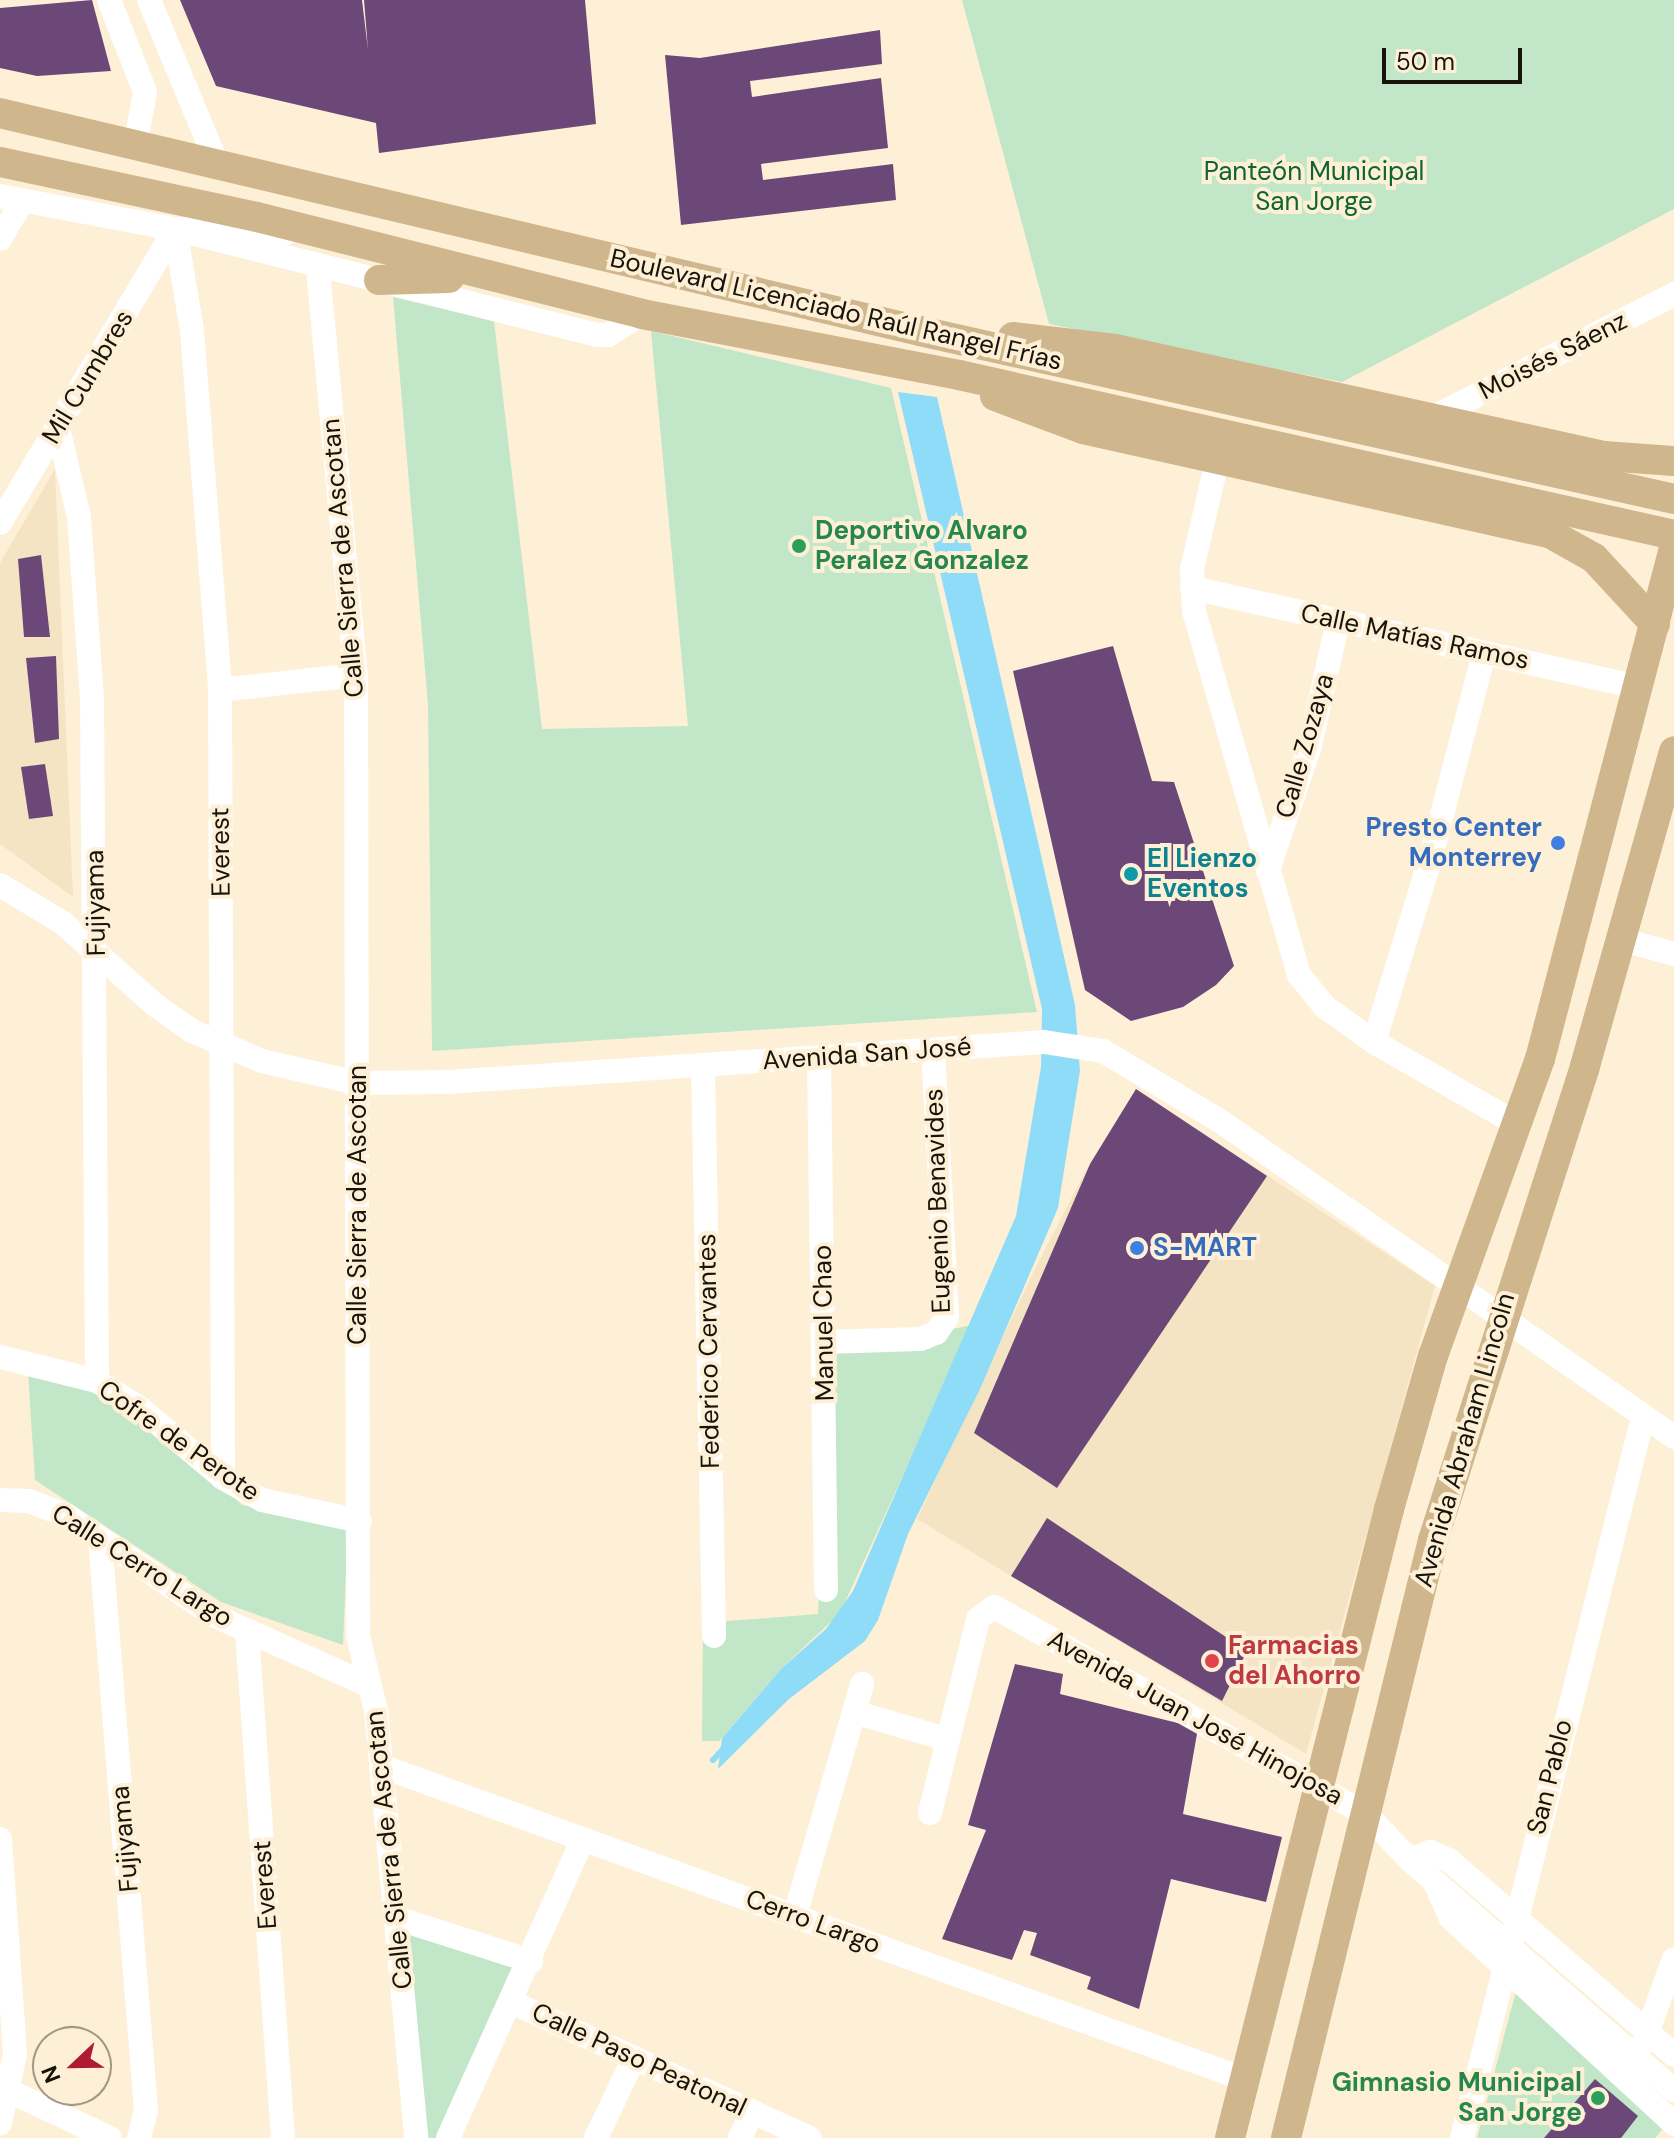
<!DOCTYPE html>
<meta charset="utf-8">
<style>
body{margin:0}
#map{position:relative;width:1674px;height:2138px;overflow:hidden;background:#fdf0d6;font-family:"DM Sans",sans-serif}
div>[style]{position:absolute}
.built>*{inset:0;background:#f4e4c3}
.green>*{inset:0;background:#c1e6c8}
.water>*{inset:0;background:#8fdcf8}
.stream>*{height:6px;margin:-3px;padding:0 3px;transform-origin:3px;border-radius:3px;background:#8fdcf8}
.building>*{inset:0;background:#6c4878}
.minor>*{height:24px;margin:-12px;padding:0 12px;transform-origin:12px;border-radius:12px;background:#fff}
.major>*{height:30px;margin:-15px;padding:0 15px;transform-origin:15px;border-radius:15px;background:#cfb68c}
.dots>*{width:22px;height:22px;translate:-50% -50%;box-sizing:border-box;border:4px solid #fdf0d6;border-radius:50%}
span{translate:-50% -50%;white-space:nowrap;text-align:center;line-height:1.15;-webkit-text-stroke:8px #fdf0d6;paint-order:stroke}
.park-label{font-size:26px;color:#0e652f}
.street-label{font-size:26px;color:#18140b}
.leisure-label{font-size:26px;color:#27864d;font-weight:700}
.left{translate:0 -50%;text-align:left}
.right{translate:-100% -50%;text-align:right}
.shop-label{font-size:26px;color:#366cbe;font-weight:700}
.culture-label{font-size:26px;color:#0d838f;font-weight:700}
.health-label{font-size:26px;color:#be3a42;font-weight:700}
.north{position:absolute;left:32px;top:2026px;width:80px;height:80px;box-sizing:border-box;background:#fdf0d6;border:2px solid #a19885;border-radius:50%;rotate:248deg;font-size:22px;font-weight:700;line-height:32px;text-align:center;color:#18140b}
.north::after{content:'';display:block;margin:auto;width:28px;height:36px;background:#af1b34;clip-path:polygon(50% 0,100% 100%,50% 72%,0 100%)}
.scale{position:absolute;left:1382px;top:48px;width:140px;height:36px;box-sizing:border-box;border:4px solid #18140b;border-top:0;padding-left:10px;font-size:24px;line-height:28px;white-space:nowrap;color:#18140b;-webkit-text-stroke:6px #fdf0d6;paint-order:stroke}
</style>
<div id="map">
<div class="built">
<div style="clip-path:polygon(55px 469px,73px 897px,0 844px,0 563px)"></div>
<div style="clip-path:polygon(1136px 1089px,1435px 1286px,1306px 1754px,917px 1519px,1033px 1273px,1084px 1174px)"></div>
</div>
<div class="green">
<div style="clip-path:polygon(962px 0,1674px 0,1674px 209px,1342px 382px,1049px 324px)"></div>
<div style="clip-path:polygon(393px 297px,494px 321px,542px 729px,688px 726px,651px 331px,891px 388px,1037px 1012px,432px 1051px,428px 704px)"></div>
<div style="clip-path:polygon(972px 1325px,840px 1613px,781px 1669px,719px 1741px,702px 1741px,703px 1623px,818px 1614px,830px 1348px,930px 1349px,948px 1330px)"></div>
<div style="clip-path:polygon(28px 1372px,81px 1382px,158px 1427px,242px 1505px,348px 1524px,343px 1645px,221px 1602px,35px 1480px)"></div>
<div style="clip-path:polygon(406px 1924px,518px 1964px,442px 2138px,422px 2138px)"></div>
<div style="clip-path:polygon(1516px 1991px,1668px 2123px,1655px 2138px,1477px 2138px)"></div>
</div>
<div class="water">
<div style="clip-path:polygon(898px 392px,937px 397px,1075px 1005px,1080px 1071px,1058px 1208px,980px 1389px,908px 1534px,878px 1620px,865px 1641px,789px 1699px,718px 1769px,722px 1738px,781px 1669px,826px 1629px,853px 1591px,1016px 1216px,1041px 1067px,1042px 1009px)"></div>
</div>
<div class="stream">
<div style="left:713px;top:1760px;width:16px;rotate:-47deg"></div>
</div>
<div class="building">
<div style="clip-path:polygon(92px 0,111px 71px,37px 76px,0 68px,0 8px)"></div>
<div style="clip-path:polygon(180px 0,362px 0,368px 50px,364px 0,585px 0,596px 124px,379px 153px,376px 123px,216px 86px)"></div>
<div style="clip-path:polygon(880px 30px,882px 64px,750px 81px,752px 97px,881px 78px,888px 148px,761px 164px,763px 180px,893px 164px,896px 200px,681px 225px,665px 55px,700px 58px)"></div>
<div style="clip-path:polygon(41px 555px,50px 637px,24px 637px,18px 559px)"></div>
<div style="clip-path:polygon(1113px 646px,1152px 781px,1174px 782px,1234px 966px,1216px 985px,1183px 1007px,1131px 1021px,1085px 990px,1013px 671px)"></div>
<div style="clip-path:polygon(56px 656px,59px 739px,35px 743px,26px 658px)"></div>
<div style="clip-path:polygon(45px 764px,53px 816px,29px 819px,21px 767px)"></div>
<div style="clip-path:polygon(1136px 1089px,1267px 1176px,1057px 1488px,974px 1433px,1090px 1164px)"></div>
<div style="clip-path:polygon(1047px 1518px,1247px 1651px,1222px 1701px,1011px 1576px)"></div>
<div style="clip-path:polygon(1015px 1664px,1063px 1674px,1060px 1694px,1198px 1728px,1183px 1814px,1282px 1837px,1266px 1902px,1171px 1879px,1139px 2009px,1087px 1989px,1091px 1977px,1030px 1955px,1037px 1933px,1024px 1930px,1012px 1960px,942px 1939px,986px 1830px,968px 1825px)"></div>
<div style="clip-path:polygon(1595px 2079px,1638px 2116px,1621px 2138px,1544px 2138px)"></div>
</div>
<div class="minor">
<div style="left:109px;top:0;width:99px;rotate:68.6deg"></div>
<div style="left:145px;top:92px;width:56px;rotate:100.3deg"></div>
<div style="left:149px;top:0;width:182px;rotate:67.4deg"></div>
<div style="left:0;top:196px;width:178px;rotate:10.7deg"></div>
<div style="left:175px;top:229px;width:111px;rotate:2.1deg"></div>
<div style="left:175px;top:229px;width:103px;rotate:80.5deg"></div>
<div style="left:192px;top:331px;width:360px;rotate:85.5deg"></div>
<div style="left:220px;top:690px;width:788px;rotate:89.78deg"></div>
<div style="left:175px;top:229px;width:435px;rotate:14.1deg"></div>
<div style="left:597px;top:335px;width:11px"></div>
<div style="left:608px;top:335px;width:40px;rotate:-32deg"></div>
<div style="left:0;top:239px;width:45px;rotate:-59.5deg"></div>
<div style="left:318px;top:269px;width:408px;rotate:84.7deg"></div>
<div style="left:356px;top:675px;width:961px;rotate:89.88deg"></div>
<div style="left:358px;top:1636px;width:77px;rotate:76.5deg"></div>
<div style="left:376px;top:1711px;width:429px;rotate:84.6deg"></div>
<div style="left:1432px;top:418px;width:272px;rotate:-27.1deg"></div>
<div style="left:58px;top:428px;width:91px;rotate:76.7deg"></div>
<div style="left:79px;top:517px;width:181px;rotate:85.9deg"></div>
<div style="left:92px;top:698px;width:683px;rotate:89.58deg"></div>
<div style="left:1217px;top:461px;width:111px;rotate:103deg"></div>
<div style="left:1192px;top:569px;width:42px;rotate:87.3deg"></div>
<div style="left:1194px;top:611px;width:379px;rotate:73.9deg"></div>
<div style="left:1299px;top:975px;width:41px;rotate:50.9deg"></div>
<div style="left:1325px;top:1007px;width:60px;rotate:35.5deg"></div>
<div style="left:1374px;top:1042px;width:165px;rotate:29.8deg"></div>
<div style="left:0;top:523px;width:342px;rotate:-59.2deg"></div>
<div style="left:1192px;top:588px;width:457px;rotate:12.5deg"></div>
<div style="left:220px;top:690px;width:137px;rotate:-6.3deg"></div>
<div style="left:1268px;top:870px;width:128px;rotate:-71.3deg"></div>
<div style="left:1309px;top:749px;width:131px;rotate:-77.2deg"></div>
<div style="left:0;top:885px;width:74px;rotate:31.1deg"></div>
<div style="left:63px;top:923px;width:123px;rotate:41.7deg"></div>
<div style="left:155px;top:1005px;width:45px;rotate:35.1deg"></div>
<div style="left:192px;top:1031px;width:76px;rotate:23.2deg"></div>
<div style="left:262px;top:1061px;width:98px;rotate:13deg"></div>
<div style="left:357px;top:1083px;width:90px;rotate:-0.6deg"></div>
<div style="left:447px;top:1082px;width:598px;rotate:-3.83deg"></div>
<div style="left:1044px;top:1042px;width:60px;rotate:8.7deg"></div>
<div style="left:1103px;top:1051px;width:136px;rotate:30.9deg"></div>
<div style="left:1220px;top:1121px;width:553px;rotate:34.84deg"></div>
<div style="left:1619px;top:939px;width:57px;rotate:15.3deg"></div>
<div style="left:1374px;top:1042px;width:198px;rotate:-72.9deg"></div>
<div style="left:1432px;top:853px;width:207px;rotate:-75.4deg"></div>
<div style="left:819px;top:1057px;width:533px;rotate:89.25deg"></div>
<div style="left:703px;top:1066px;width:570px;rotate:88.89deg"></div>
<div style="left:824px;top:1342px;width:96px;rotate:-1.8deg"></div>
<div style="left:920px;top:1339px;width:17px;rotate:-21deg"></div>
<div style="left:936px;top:1333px;width:19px;rotate:-55deg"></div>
<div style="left:947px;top:1317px;width:267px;rotate:-93deg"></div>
<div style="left:0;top:1357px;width:100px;rotate:13.9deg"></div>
<div style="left:97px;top:1381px;width:52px;rotate:32.5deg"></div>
<div style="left:141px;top:1409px;width:107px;rotate:40.1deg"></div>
<div style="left:223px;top:1478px;width:45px;rotate:29.4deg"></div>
<div style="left:262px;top:1500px;width:100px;rotate:12.1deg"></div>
<div style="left:0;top:1500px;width:29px;rotate:2deg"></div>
<div style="left:29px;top:1501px;width:40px;rotate:21deg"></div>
<div style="left:66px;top:1515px;width:178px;rotate:34.2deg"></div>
<div style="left:213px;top:1615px;width:170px;rotate:24.3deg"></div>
<div style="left:100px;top:1539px;width:573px;rotate:85.39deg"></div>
<div style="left:146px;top:2110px;width:29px;rotate:104deg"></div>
<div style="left:247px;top:1632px;width:507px;rotate:85.93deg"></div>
<div style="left:854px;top:1712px;width:96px;rotate:16.4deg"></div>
<div style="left:381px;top:1766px;width:918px;rotate:19.94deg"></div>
<div style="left:930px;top:1813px;width:200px;rotate:-76.1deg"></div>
<div style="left:978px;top:1619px;width:20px;rotate:-37deg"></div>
<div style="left:994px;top:1607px;width:427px;rotate:29.1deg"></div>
<div style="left:1367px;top:1815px;width:62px;rotate:46.3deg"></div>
<div style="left:1410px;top:1860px;width:350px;rotate:41.1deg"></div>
<div style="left:0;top:1839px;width:216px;rotate:86deg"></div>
<div style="left:15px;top:2054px;width:71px;rotate:102.3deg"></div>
<div style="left:1410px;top:1860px;width:22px;rotate:-22deg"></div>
<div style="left:1430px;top:1852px;width:21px;rotate:23deg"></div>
<div style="left:1449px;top:1860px;width:298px;rotate:40.9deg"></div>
<div style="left:1436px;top:1885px;width:36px;rotate:66deg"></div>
<div style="left:1451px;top:1918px;width:304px;rotate:42.7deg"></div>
<div style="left:795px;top:1915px;width:241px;rotate:-73.8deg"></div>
<div style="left:396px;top:1918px;width:142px;rotate:17.7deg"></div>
<div style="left:511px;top:2002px;width:328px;rotate:24.5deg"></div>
<div style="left:1643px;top:2044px;width:90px;rotate:-70deg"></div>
<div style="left:0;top:2087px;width:121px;rotate:24.9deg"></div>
<div style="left:448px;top:2138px;width:326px;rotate:-65.7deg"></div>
<div style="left:596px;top:2138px;width:89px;rotate:-64.6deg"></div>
<div style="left:740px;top:2138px;width:29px;rotate:-65deg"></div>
<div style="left:1462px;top:2138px;width:743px;rotate:-75.91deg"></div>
</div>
<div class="major">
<div style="left:0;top:113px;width:945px;rotate:13.33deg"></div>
<div style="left:920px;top:331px;width:772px;rotate:12.56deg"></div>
<div style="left:0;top:162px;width:263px;rotate:12.1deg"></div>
<div style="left:257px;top:217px;width:397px;rotate:14.1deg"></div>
<div style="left:642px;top:314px;width:323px;rotate:10.9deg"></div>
<div style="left:959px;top:375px;width:733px;rotate:12.61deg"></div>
<div style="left:379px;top:280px;width:70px;rotate:-1.6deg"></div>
<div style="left:1013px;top:337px;width:103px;rotate:6.7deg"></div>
<div style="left:1115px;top:349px;width:501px;rotate:12.34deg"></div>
<div style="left:1604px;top:456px;width:70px;rotate:4.1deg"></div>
<div style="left:995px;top:396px;width:94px;rotate:20.6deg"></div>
<div style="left:1083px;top:429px;width:480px;rotate:12.6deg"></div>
<div style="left:1551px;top:534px;width:49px;rotate:29.2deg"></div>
<div style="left:1594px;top:558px;width:90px;rotate:47.3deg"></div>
<div style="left:1230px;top:2138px;width:649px;rotate:-75.81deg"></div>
<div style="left:1389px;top:1509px;width:159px;rotate:-74deg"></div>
<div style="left:1433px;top:1356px;width:316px;rotate:-70.2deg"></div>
<div style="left:1540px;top:1059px;width:528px;rotate:-75.31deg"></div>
<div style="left:1286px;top:2138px;width:616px;rotate:-76.19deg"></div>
<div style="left:1433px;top:1540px;width:498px;rotate:-72.2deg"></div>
<div style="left:1585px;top:1066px;width:327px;rotate:-74.2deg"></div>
</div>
<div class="dots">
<div style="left:799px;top:546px;background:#2e9e5b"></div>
<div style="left:1558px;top:843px;background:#3f7fe0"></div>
<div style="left:1131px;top:874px;background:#0f9aa8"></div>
<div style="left:1137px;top:1248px;background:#3f7fe0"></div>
<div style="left:1212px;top:1661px;background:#e0444e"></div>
<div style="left:1598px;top:2098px;background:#2e9e5b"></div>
</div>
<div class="park-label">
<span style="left:1314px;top:187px">Panteón Municipal<br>San Jorge</span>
</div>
<div class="street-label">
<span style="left:836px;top:310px;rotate:13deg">Boulevard Licenciado Raúl Rangel Frías</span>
<span style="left:1553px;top:356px;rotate:-27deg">Moisés Sáenz</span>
<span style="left:88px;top:377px;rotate:-59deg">Mil Cumbres</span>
<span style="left:343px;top:558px;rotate:-95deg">Calle Sierra de Ascotan</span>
<span style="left:1415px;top:637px;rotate:12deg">Calle Matías Ramos</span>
<span style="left:1305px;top:746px;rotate:-74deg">Calle Zozaya</span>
<span style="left:221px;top:852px;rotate:-91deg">Everest</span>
<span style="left:96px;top:903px;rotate:-91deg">Fujiyama</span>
<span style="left:867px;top:1054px;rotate:-4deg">Avenida San José</span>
<span style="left:938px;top:1201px;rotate:-92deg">Eugenio Benavides</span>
<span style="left:358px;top:1205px;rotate:-90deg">Calle Sierra de Ascotan</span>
<span style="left:824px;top:1323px;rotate:-91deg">Manuel Chao</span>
<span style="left:709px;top:1351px;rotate:-91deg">Federico Cervantes</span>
<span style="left:1465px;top:1440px;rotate:-74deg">Avenida Abraham Lincoln</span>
<span style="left:179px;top:1441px;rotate:35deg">Cofre de Perote</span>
<span style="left:142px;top:1566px;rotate:32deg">Calle Cerro Largo</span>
<span style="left:1195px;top:1718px;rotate:29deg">Avenida Juan José Hinojosa</span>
<span style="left:1550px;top:1777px;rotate:-76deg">San Pablo</span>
<span style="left:125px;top:1839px;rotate:-95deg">Fujiyama</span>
<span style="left:389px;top:1850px;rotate:-96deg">Calle Sierra de Ascotan</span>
<span style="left:265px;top:1885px;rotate:-94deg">Everest</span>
<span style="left:813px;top:1922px;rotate:20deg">Cerro Largo</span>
<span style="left:639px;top:2060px;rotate:25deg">Calle Paso Peatonal</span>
</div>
<div class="leisure-label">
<span class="left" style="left:815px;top:546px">Deportivo Alvaro<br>Peralez Gonzalez</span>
<span class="right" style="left:1582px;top:2098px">Gimnasio Municipal<br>San Jorge</span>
</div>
<div class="shop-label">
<span class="right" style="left:1542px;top:843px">Presto Center<br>Monterrey</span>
<span class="left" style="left:1153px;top:1248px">S-MART</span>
</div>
<div class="culture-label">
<span class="left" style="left:1147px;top:874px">El Lienzo<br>Eventos</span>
</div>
<div class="health-label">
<span class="left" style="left:1228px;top:1661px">Farmacias<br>del Ahorro</span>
</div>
<div class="north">N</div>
<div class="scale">50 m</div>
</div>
